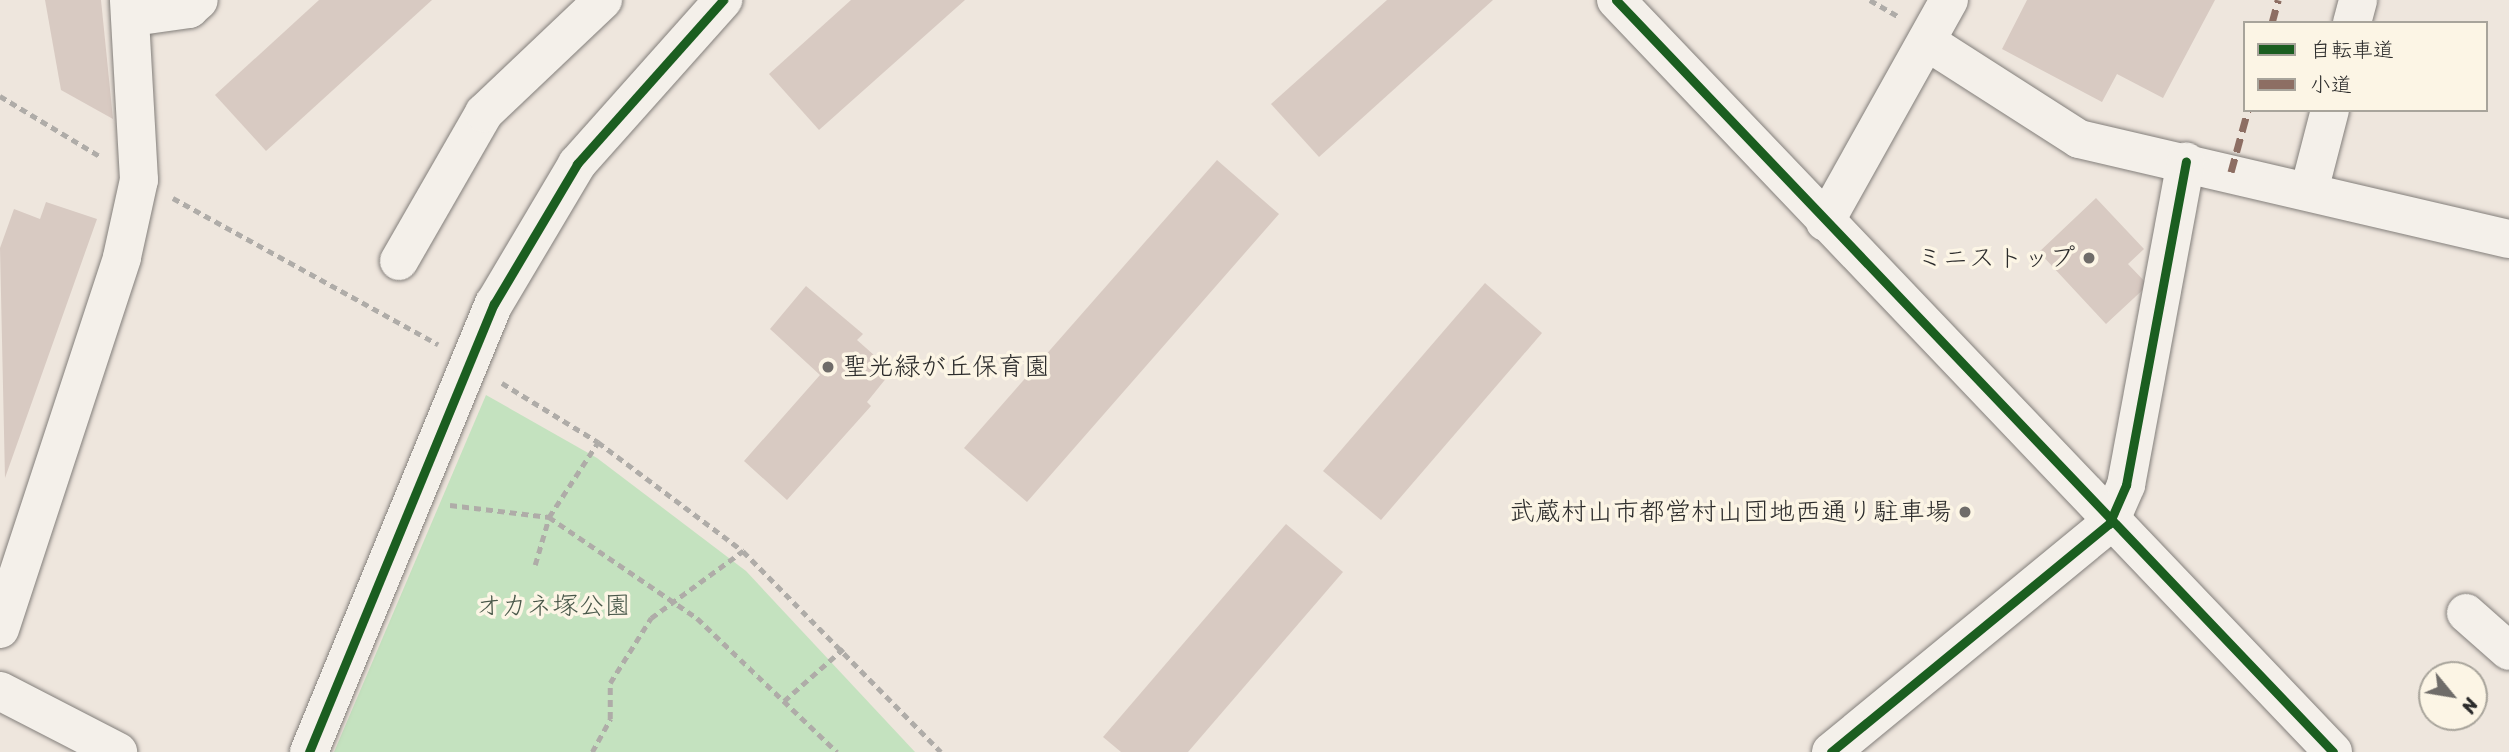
<!DOCTYPE html>
<meta charset="utf-8">
<style>
body{margin:0}
#map{position:relative;width:2509px;height:752px;overflow:hidden;background:#eee6dd;font-family:Sriracha,"Klee One",sans-serif}
div>[style]{position:absolute}
.green>*{inset:0;background:#c4e2bf}
.building>*{inset:0;background:#d8cac2}
.path>*{height:4.5px;margin-top:-2.25px;transform-origin:0;background:repeating-linear-gradient(90deg,#afaca8 0 7px,transparent 0 12px)}
.roads{filter:drop-shadow(0 0 2px #837f7b) drop-shadow(0 0 2px #837f7b)}
.minor>*{height:38px;margin:-19px;padding:0 19px;transform-origin:19px;border-radius:19px;background:#f4f0ea}
.quiet>*{height:7px;margin-top:-3.5px;transform-origin:0;background:repeating-linear-gradient(90deg,#8d6e63 0 14px,transparent 0 21px)}
.cycleway>*{height:9px;margin:-4.5px;padding:0 4.5px;transform-origin:4.5px;border-radius:4.5px;background:#1b5e20}
.dots>*{width:19px;height:19px;translate:-50% -50%;box-sizing:border-box;border:4px solid #fcf5e5;border-radius:50%}
span{translate:-50% -50%;white-space:nowrap;text-align:center;line-height:1.15;-webkit-text-stroke:7px #fcf5e5;paint-order:stroke}
.poi-label{font-size:26px;color:#2b2b2b}
.right{translate:-100% -50%;text-align:right}
.left{translate:0 -50%;text-align:left}
.park-label{font-size:26px;color:#49584a}
.legend{position:absolute;left:2243px;top:21px;width:245px;height:91px;box-sizing:border-box;background:#fcf5e5;border:2px solid #a8a49b;margin:0;padding:9px 12px;list-style:none;font-size:21px;color:#2b2b2b}
.legend li{display:flex;align-items:center;gap:14px;height:35px}
.legend b{width:35px;border:2px solid #a8a49b}
.north{position:absolute;left:2418px;top:661px;width:70px;height:70px;box-sizing:border-box;background:#fcf5e5;border:2px solid #a8a49b;border-radius:50%;rotate:120deg;font-size:19px;font-weight:700;line-height:28px;text-align:center;color:#2b2b2b}
.north::after{content:'';display:block;margin:auto;width:24px;height:32px;background:#6f6c69;clip-path:polygon(50% 0,100% 100%,50% 72%,0 100%)}
</style>
<div id="map">
<div class="green">
<div style="clip-path:polygon(486px 395px,597px 458px,746px 571px,915px 752px,334px 752px)"></div>
</div>
<div class="building">
<div style="clip-path:polygon(45px 0,101px 0,113px 119px,61px 90px)"></div>
<div style="clip-path:polygon(319px 0,432px 0,266px 151px,215px 95px)"></div>
<div style="clip-path:polygon(851px 0,965px 0,819px 130px,769px 74px)"></div>
<div style="clip-path:polygon(1387px 0,1493px 0,1319px 157px,1271px 104px)"></div>
<div style="clip-path:polygon(2027px 0,2215px 0,2163px 98px,2117px 74px,2102px 102px,2002px 49px)"></div>
<div style="clip-path:polygon(1217px 160px,1279px 214px,1027px 502px,964px 448px)"></div>
<div style="clip-path:polygon(2096px 198px,2144px 249px,2128px 264px,2148px 285px,2106px 324px,2039px 252px)"></div>
<div style="clip-path:polygon(46px 202px,97px 219px,5px 478px,0 248px,14px 209px,40px 219px)"></div>
<div style="clip-path:polygon(1485px 283px,1542px 333px,1381px 520px,1323px 471px)"></div>
<div style="clip-path:polygon(806px 286px,863px 334px,857px 340px,892px 371px,867px 402px,871px 406px,787px 500px,744px 461px,820px 375px,770px 329px)"></div>
<div style="clip-path:polygon(1286px 524px,1343px 572px,1188px 752px,1121px 752px,1103px 737px)"></div>
</div>
<div class="path">
<div style="left:1870px;top:0;width:32px;rotate:30deg"></div>
<div style="left:0;top:96px;width:118px;rotate:31.1deg"></div>
<div style="left:173px;top:198px;width:303px;rotate:28.9deg"></div>
<div style="left:502px;top:383px;width:113px;rotate:31.6deg"></div>
<div style="left:598px;top:442px;width:181px;rotate:36.9deg"></div>
<div style="left:743px;top:551px;width:282px;rotate:45.4deg"></div>
<div style="left:450px;top:505px;width:100px;rotate:6.9deg"></div>
<div style="left:549px;top:517px;width:179px;rotate:34.3deg"></div>
<div style="left:697px;top:618px;width:194px;rotate:43.7deg"></div>
<div style="left:535px;top:565px;width:50px;rotate:-73.7deg"></div>
<div style="left:549px;top:517px;width:90px;rotate:-56.8deg"></div>
<div style="left:784px;top:701px;width:79px;rotate:-41.4deg"></div>
<div style="left:592px;top:752px;width:38px;rotate:-61deg"></div>
<div style="left:610px;top:719px;width:36px;rotate:-90deg"></div>
<div style="left:610px;top:683px;width:77px;rotate:-57.8deg"></div>
<div style="left:651px;top:618px;width:114px;rotate:-36.1deg"></div>
</div>
<div class="roads">
<div class="minor">
<div style="left:1616px;top:0;width:1039px;rotate:46.36deg"></div>
<div style="left:133px;top:17px;width:57px;rotate:-8.1deg"></div>
<div style="left:189px;top:9px;width:13px;rotate:-42deg"></div>
<div style="left:2352px;top:23px;width:24px;rotate:-75deg"></div>
<div style="left:1929px;top:43px;width:178px;rotate:32.6deg"></div>
<div style="left:2079px;top:139px;width:441px;rotate:13.1deg"></div>
<div style="left:2309px;top:191px;width:84px;rotate:-75.5deg"></div>
<div style="left:1825px;top:222px;width:254px;rotate:-60.8deg"></div>
<div style="left:399px;top:261px;width:171px;rotate:-60.1deg"></div>
<div style="left:484px;top:113px;width:164px;rotate:-43.5deg"></div>
<div style="left:2466px;top:613px;width:57px;rotate:41.5deg"></div>
<div style="left:0;top:629px;width:391px;rotate:-71.8deg"></div>
<div style="left:122px;top:257px;width:79px;rotate:-77.6deg"></div>
<div style="left:139px;top:180px;width:180px;rotate:-93.2deg"></div>
<div style="left:0;top:691px;width:133px;rotate:27.3deg"></div>
<div style="left:309px;top:752px;width:485px;rotate:-67.6deg"></div>
<div style="left:494px;top:304px;width:163px;rotate:-59.3deg"></div>
<div style="left:577px;top:164px;width:220px;rotate:-48.3deg"></div>
<div style="left:1831px;top:752px;width:360px;rotate:-39.4deg"></div>
<div style="left:2109px;top:524px;width:43px;rotate:-66.4deg"></div>
<div style="left:2126px;top:485px;width:329px;rotate:-79.5deg"></div>
</div>
</div>
<div class="quiet">
<div style="left:2272px;top:23px;width:24px;rotate:-75deg"></div>
<div style="left:2231px;top:172px;width:64px;rotate:-74.7deg"></div>
</div>
<div class="cycleway">
<div style="left:1616px;top:0;width:1039px;rotate:46.36deg"></div>
<div style="left:309px;top:752px;width:485px;rotate:-67.6deg"></div>
<div style="left:494px;top:304px;width:163px;rotate:-59.3deg"></div>
<div style="left:577px;top:164px;width:220px;rotate:-48.3deg"></div>
<div style="left:1831px;top:752px;width:360px;rotate:-39.4deg"></div>
<div style="left:2109px;top:524px;width:43px;rotate:-66.4deg"></div>
<div style="left:2126px;top:485px;width:329px;rotate:-79.5deg"></div>
</div>
<div class="dots">
<div style="left:2089px;top:258px;background:#6f6c69"></div>
<div style="left:828px;top:367px;background:#6f6c69"></div>
<div style="left:1965px;top:512px;background:#6f6c69"></div>
</div>
<div class="poi-label">
<span class="right" style="left:2075px;top:258px">ミニストップ</span>
<span class="left" style="left:842px;top:367px">聖光緑が丘保育園</span>
<span class="right" style="left:1951px;top:512px">武蔵村山市都営村山団地西通り駐車場</span>
</div>
<div class="park-label">
<span style="left:553px;top:606px">オカネ塚公園</span>
</div>
<ul class="legend">
<li><b style="height:9px;background:#1b5e20"></b>自転車道</li>
<li><b style="height:9px;background:#8d6e63"></b>小道</li>
</ul>
<div class="north">N</div>
</div>
